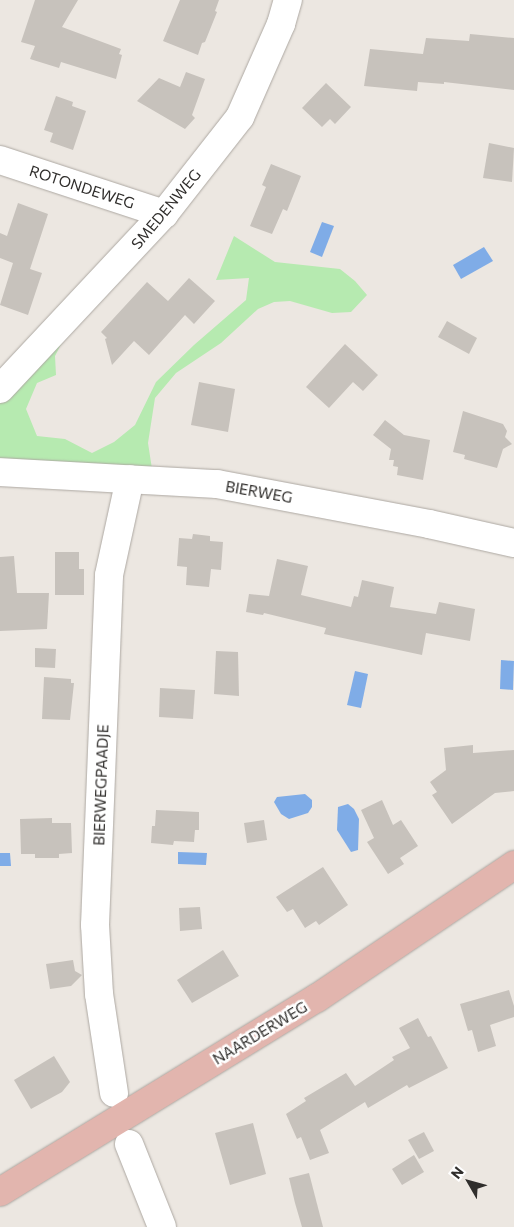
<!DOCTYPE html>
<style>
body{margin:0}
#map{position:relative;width:514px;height:1227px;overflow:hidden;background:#ece7e1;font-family:Commissioner,sans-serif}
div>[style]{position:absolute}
.green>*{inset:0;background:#b6eab0}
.water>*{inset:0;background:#7face7}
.building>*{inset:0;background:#c7c2bc}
.roads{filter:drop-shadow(0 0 1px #ada8a2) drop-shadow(0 0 1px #ada8a2)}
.minor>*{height:28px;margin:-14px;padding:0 14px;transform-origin:14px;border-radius:14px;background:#fff}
.major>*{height:28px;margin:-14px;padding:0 14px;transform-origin:14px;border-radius:14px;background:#e2b5ae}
span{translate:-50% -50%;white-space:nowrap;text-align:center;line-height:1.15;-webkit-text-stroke:5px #fff;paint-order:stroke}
.street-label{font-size:15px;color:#302e2c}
.north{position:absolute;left:444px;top:1157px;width:50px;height:50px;-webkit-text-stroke:4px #fff;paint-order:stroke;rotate:308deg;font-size:14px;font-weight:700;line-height:20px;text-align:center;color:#302e2c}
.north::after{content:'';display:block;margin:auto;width:18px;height:22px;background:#302e2c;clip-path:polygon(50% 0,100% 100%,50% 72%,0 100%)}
</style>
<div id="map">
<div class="green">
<div style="clip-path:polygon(234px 236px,275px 262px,340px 269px,355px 281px,367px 295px,351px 312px,332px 313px,290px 301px,274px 302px,258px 309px,221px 343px,176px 373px,155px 398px,148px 443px,152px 469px,0 465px,0 396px,72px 323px,55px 356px,56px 375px,37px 383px,26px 409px,37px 436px,65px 439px,92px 453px,114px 442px,135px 425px,156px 382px,194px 345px,246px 300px,249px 278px,216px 280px)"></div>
</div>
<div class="water">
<div style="clip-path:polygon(322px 222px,334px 226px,322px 257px,310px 252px)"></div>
<div style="clip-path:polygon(484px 247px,493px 261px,461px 279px,453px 265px)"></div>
<div style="clip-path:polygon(501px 660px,514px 661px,513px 690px,500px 689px)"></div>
<div style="clip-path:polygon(355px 671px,368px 674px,361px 708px,347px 705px)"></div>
<div style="clip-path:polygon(305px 794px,312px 800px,312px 807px,308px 813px,289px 819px,281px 814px,274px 802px,277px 797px)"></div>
<div style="clip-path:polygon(348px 804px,354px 809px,359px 819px,358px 850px,351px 852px,337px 830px,338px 807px)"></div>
<div style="clip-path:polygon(178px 852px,207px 853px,206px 865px,178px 864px)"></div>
<div style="clip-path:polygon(0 853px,10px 853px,11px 866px,0 866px)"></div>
</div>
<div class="building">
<div style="clip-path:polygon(35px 0,78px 0,62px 27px,121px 49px,119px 54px,122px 55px,116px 79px,61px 62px,59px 68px,30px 59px,35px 46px,21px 42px)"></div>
<div style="clip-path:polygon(180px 0,219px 0,215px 11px,217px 12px,205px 42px,202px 43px,198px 55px,163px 41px)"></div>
<div style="clip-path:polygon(470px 34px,514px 38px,514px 90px,444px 82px,444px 84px,418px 82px,417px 91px,364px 86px,370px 49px,423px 54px,426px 38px,469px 41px)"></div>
<div style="clip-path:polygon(186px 72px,205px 79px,192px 115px,195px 118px,185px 129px,137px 101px,159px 78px,180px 87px)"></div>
<div style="clip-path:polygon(326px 83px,351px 107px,335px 124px,330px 119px,322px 127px,302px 108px)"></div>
<div style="clip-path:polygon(56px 96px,73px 102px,72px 106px,86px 111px,73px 150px,50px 142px,53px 133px,44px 130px)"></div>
<div style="clip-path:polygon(489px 143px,514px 148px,512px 182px,483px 178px)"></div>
<div style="clip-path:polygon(271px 164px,301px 176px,287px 211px,283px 209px,272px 234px,250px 226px,266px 187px,262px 185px)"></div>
<div style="clip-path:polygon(18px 203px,48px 214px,30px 269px,42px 273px,28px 315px,0 305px,13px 263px,0 258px,0 233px,7px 236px)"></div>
<div style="clip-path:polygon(189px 278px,215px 301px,194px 324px,185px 315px,149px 355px,134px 341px,112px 365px,105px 339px,107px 338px,101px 332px,147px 282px,168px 301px)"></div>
<div style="clip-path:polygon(447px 321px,477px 338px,469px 354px,438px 337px)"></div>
<div style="clip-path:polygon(345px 344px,378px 375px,363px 391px,353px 382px,329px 408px,306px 387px)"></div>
<div style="clip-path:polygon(199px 382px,235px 389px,228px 432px,191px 425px)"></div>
<div style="clip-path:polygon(463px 411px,503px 424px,507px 431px,505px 437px,512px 444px,503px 449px,497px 468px,464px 459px,465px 455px,453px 452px)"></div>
<div style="clip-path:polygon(385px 420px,404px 435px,430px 440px,423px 480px,397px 475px,398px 467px,393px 466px,394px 460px,389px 460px,391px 449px,373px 435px)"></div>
<div style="clip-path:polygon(193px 534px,210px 536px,210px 541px,223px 542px,221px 570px,211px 569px,209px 587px,186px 585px,187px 567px,177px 566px,179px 538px,192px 539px)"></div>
<div style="clip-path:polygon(55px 552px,79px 552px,79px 569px,84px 569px,84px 595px,55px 595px)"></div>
<div style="clip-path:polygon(14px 556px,17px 593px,49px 593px,47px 629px,0 631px,0 557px)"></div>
<div style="clip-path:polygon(277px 559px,308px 566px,301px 595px,351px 607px,354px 596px,358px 597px,362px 580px,394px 587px,390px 607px,436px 614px,439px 602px,475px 609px,470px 641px,426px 633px,422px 655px,324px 634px,326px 628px,264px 613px,263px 615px,246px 612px,249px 594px,269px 596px)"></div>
<div style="clip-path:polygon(35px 648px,56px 649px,55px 668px,35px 667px)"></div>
<div style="clip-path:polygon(216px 651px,238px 652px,239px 696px,214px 694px)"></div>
<div style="clip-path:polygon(44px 677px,71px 679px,71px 683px,74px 683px,70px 720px,42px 719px)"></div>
<div style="clip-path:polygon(160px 688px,195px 690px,193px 719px,159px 717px)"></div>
<div style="clip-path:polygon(473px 745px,473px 753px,514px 750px,514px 791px,495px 793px,452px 824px,432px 795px,437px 792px,430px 782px,446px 770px,444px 748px)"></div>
<div style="clip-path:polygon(382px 800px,393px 825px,401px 820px,418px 846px,400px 858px,404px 864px,388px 874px,367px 842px,374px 838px,361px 810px)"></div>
<div style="clip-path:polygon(156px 810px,199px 812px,199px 830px,195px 830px,194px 842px,174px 841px,173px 845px,151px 843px,152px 826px,155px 826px)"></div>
<div style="clip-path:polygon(52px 818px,52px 823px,71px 823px,72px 853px,59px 854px,59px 858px,35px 858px,35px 854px,21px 854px,20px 819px)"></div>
<div style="clip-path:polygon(264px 820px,267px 840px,247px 843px,244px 823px)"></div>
<div style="clip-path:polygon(323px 867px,348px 905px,319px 925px,316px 921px,305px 928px,293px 909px,287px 912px,276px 897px)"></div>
<div style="clip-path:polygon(200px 907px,202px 929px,180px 931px,179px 908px)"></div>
<div style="clip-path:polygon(223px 950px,239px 976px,192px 1003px,177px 980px)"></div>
<div style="clip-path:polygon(73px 960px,75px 971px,82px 975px,71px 986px,50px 989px,46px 964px)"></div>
<div style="clip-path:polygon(509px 990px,514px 1006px,514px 1017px,490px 1025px,496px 1046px,478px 1052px,472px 1030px,468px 1031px,460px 1004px)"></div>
<div style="clip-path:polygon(418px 1018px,428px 1037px,431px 1036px,448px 1068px,409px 1088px,407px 1085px,368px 1108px,365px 1102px,320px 1130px,329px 1153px,310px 1160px,301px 1137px,297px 1139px,286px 1114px,306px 1101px,304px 1098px,346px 1073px,355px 1086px,394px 1060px,392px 1057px,410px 1048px,399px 1028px)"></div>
<div style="clip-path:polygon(54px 1056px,70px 1082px,62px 1092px,31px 1109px,14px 1080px)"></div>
<div style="clip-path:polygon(253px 1123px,266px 1174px,230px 1185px,215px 1133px)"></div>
<div style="clip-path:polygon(424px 1132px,434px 1151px,419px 1159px,408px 1140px)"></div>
<div style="clip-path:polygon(414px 1155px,424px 1172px,402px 1185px,392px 1169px)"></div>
<div style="clip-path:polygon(309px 1173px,323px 1227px,302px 1227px,295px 1203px,289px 1178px)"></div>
</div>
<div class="roads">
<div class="minor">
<div style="left:0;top:160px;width:173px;rotate:18.2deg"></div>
<div style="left:0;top:389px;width:240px;rotate:-46.9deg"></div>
<div style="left:164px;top:214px;width:123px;rotate:-51.9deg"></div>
<div style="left:240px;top:117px;width:102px;rotate:-66.2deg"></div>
<div style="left:281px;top:24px;width:25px;rotate:-74deg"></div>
<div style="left:0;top:472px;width:217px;rotate:3.2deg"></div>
<div style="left:217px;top:484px;width:216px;rotate:10.7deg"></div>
<div style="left:429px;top:524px;width:87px;rotate:12.6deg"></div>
<div style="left:114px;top:1093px;width:100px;rotate:-98.6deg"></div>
<div style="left:99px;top:994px;width:69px;rotate:-93.3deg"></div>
<div style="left:95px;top:925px;width:350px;rotate:-87.7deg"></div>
<div style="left:109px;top:575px;width:98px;rotate:-77.7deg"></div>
<div style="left:129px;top:1144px;width:89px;rotate:68.3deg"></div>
</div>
<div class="major">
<div style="left:0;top:1192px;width:372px;rotate:-31.5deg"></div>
<div style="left:317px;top:998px;width:238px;rotate:-34deg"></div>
</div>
</div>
<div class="street-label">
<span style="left:82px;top:187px;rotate:18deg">ROTONDEWEG</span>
<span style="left:166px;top:209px;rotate:-50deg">SMEDENWEG</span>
<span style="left:259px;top:492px;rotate:10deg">BIERWEG</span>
<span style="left:101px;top:785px;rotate:-88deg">BIERWEGPAADJE</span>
<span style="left:260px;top:1033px;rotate:-31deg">NAARDERWEG</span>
</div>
<div class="north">N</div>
</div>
